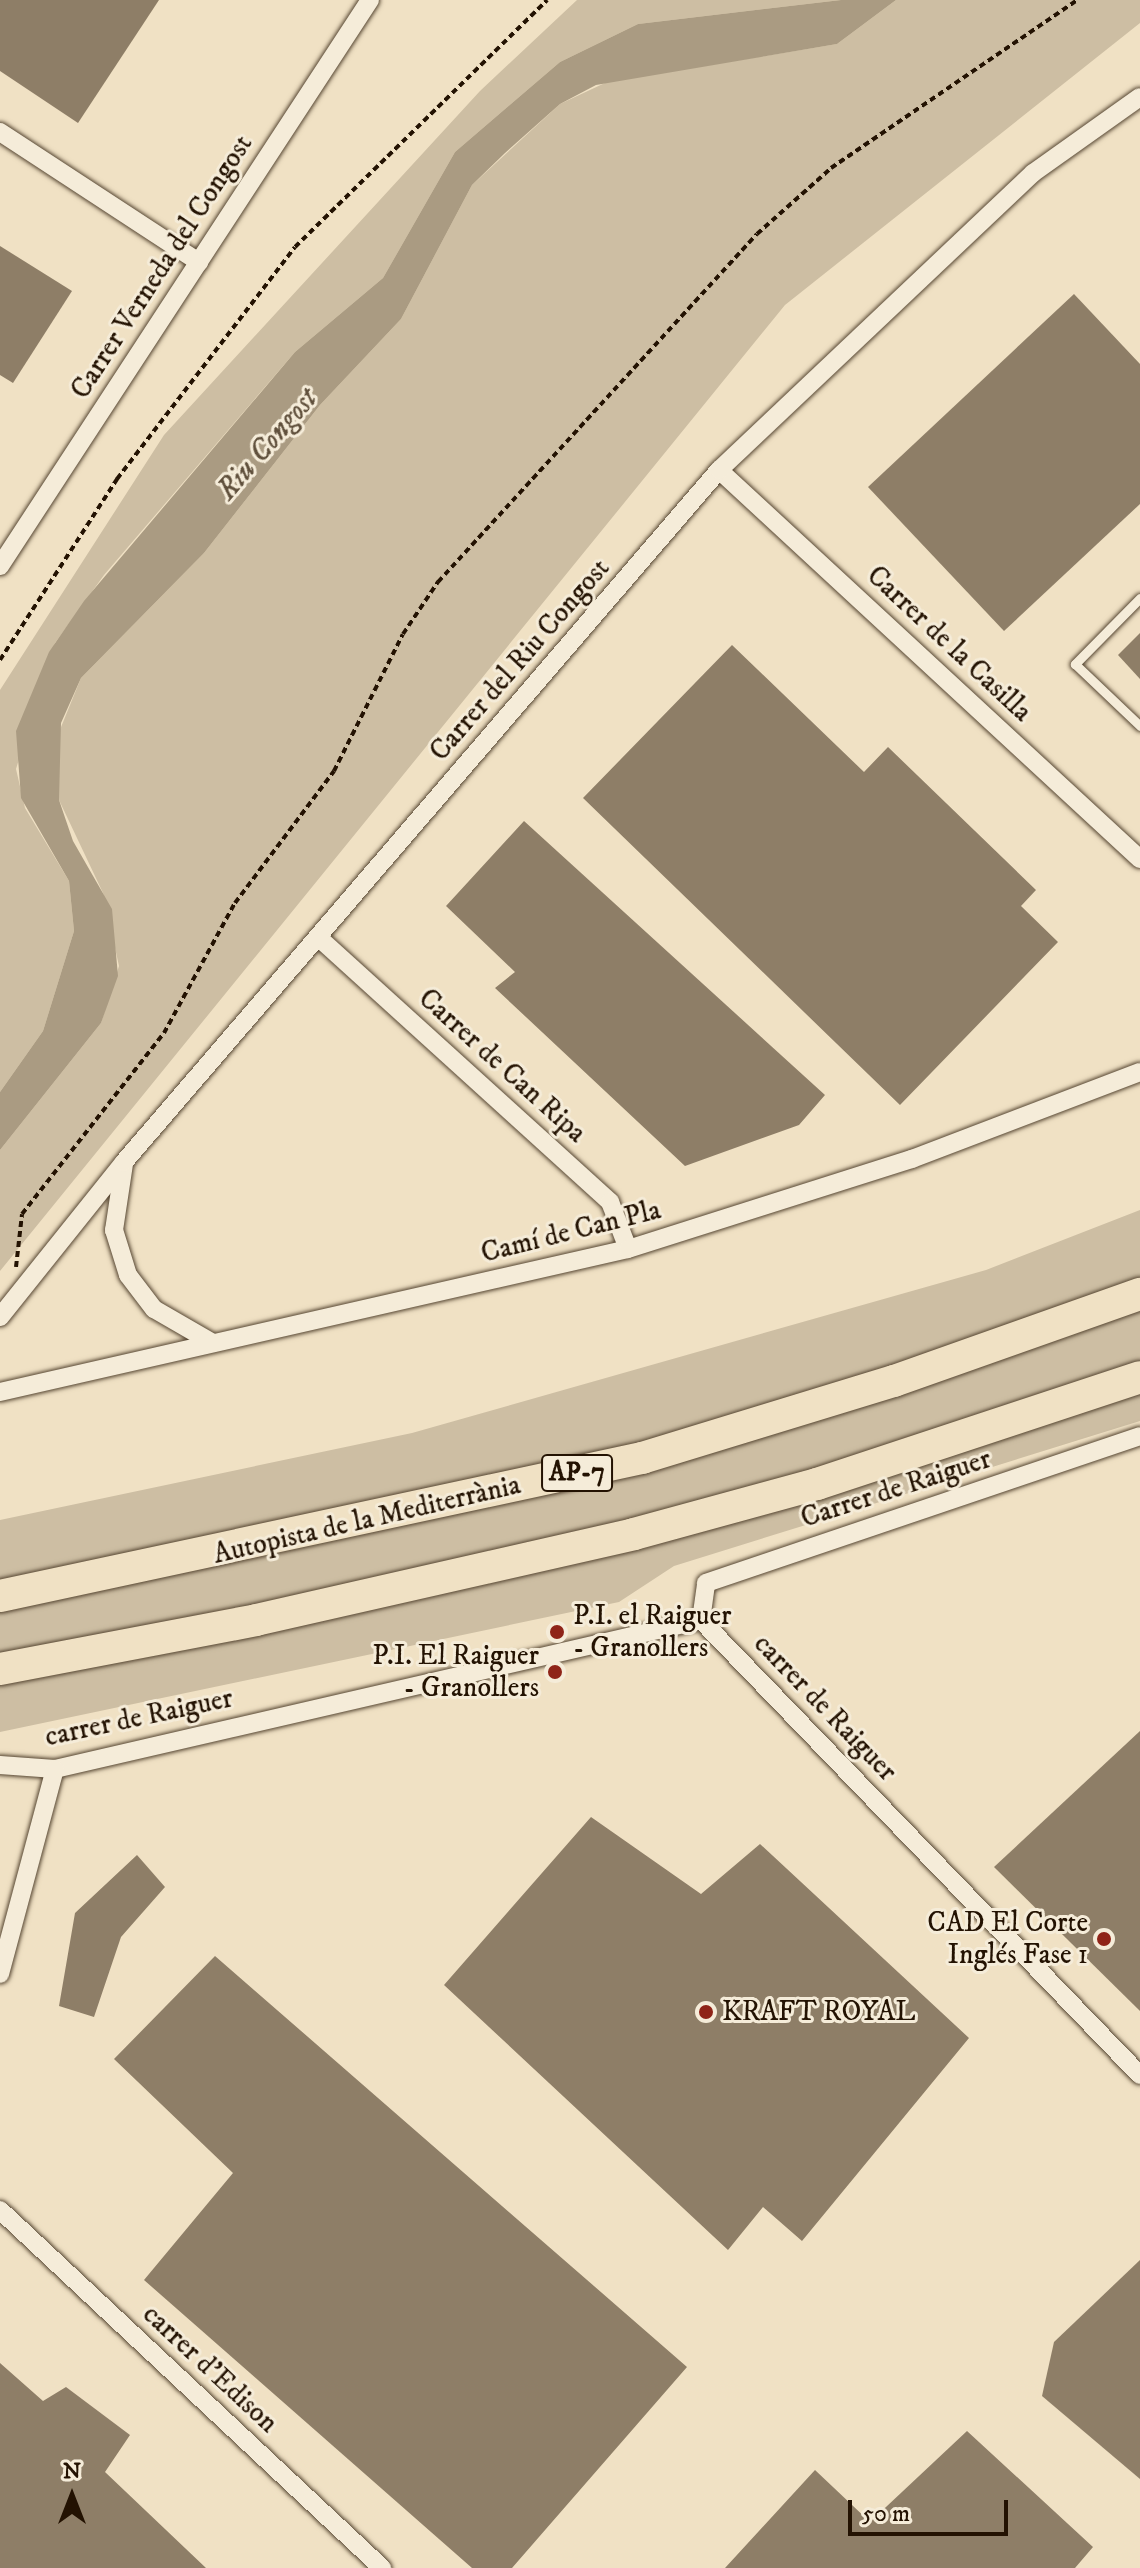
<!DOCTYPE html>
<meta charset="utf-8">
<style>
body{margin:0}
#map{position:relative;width:1140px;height:2568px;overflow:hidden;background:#f0e1c4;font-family:"IM FELL DW Pica",serif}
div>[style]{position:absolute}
.green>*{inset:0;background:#cdbea3}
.water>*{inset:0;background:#aa9b82}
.building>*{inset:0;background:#8e7e67}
.path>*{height:4px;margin-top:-2px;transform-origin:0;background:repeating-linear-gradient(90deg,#231202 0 6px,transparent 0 10px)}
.roads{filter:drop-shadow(0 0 2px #564632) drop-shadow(0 0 2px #564632)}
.service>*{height:9px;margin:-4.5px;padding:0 4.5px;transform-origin:4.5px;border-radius:4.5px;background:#f5ecd9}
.minor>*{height:18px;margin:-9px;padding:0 9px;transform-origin:9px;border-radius:9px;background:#f5ecd9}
.motorway>*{height:32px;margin:-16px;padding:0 16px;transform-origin:16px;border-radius:16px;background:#f0e1c4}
.dots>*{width:22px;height:22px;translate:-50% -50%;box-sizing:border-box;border:4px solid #f5ecd9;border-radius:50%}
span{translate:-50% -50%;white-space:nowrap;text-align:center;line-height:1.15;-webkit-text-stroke:6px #f5ecd9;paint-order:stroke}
.shield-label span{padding:2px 6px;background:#f5ecd9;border:2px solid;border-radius:6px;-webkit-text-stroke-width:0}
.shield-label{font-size:26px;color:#231202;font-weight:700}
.street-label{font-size:28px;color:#231202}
.poi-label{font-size:28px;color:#231202}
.left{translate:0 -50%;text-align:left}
.right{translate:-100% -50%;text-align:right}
.water-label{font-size:30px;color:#60503c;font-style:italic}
.north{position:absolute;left:32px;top:2456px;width:80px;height:80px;-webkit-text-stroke:6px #f5ecd9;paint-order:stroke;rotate:0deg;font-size:22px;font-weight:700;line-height:32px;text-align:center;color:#231202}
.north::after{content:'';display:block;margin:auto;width:28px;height:36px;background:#231202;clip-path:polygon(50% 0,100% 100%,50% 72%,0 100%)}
.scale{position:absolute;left:848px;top:2500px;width:160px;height:36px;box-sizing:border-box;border:4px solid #231202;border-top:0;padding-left:10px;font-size:24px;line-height:28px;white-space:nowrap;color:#231202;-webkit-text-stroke:6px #f5ecd9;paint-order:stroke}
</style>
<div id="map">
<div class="green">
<div style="clip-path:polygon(577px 0,841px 0,638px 24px,560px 62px,455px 152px,383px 278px,295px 352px,104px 575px,55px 643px,16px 769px,25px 808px,69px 881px,74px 931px,43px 1031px,0 1092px,0 690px,164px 435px,480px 91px)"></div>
<div style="clip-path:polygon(896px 0,1140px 0,1140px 23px,785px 305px,0 1271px,0 1150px,101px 1023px,119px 966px,103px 893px,59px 800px,59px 732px,81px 678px,204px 553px,320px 405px,401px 319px,472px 185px,560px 104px,607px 82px,837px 44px)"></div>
<div style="clip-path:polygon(1140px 1210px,1140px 1421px,674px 1566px,619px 1602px,0 1732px,0 1520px,412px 1433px,986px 1270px)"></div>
</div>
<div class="water">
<div style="clip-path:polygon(841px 0,896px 0,837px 44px,596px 85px,560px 104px,505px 153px,472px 185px,401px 319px,320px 405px,204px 553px,81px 678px,61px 723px,59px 800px,73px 841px,112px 909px,118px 976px,101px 1023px,0 1150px,0 1092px,43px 1031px,74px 931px,69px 881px,21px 798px,16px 731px,49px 652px,84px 601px,295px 352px,383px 278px,455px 152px,560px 62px,638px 24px)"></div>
</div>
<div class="building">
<div style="clip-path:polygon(0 0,159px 0,78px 123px,0 71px)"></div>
<div style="clip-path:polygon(0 246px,72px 291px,13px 383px,0 375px)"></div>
<div style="clip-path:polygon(1074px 294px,1140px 364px,1140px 504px,1004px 631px,868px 487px)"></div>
<div style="clip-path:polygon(1140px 633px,1140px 679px,1118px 655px)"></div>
<div style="clip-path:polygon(732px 645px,864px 772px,888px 747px,1036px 890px,1021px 906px,1058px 942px,900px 1105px,583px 798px)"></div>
<div style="clip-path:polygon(524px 821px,825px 1095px,799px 1125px,685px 1166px,495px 988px,515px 972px,446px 906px)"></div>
<div style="clip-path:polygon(1140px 1731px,1140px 2011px,994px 1867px)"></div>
<div style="clip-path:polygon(591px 1817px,701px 1894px,760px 1844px,969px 2038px,802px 2241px,763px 2207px,728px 2250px,444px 1985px)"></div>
<div style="clip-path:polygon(137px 1855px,165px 1887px,121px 1937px,94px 2017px,59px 2006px,75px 1913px)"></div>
<div style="clip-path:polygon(215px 1956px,687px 2367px,512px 2568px,472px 2568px,144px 2280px,233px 2173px,114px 2059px)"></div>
<div style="clip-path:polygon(1140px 2260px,1140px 2479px,1042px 2396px,1054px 2342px)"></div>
<div style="clip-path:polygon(0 2363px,43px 2401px,66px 2387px,130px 2435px,105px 2472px,206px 2568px,0 2568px)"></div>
<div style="clip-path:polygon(967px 2431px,1093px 2547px,1075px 2568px,725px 2568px,815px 2470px,870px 2522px)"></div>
</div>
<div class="path">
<div style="left:0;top:660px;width:216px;rotate:-57.1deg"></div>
<div style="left:117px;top:479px;width:292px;rotate:-52.5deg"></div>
<div style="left:295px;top:247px;width:353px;rotate:-44.4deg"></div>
<div style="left:16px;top:1267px;width:53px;rotate:-83.5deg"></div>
<div style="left:22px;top:1214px;width:230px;rotate:-51.9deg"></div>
<div style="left:164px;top:1033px;width:148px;rotate:-61.4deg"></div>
<div style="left:235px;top:903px;width:165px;rotate:-53.1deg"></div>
<div style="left:334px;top:771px;width:153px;rotate:-63.3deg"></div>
<div style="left:403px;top:634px;width:63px;rotate:-56.1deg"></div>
<div style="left:438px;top:582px;width:472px;rotate:-47.5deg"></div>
<div style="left:757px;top:234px;width:99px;rotate:-41.7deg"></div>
<div style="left:831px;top:168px;width:298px;rotate:-34.3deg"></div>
</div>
<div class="roads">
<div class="service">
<div style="left:1140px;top:598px;width:93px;rotate:134.6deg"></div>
<div style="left:1075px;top:664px;width:90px;rotate:43.6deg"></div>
</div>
<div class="minor">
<div style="left:0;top:132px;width:238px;rotate:33.2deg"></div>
<div style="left:719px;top:470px;width:573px;rotate:42.74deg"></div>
<div style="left:0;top:566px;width:676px;rotate:-56.83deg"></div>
<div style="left:319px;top:938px;width:393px;rotate:42.2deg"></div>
<div style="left:610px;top:1202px;width:50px;rotate:69deg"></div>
<div style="left:124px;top:1164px;width:67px;rotate:98.6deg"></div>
<div style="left:114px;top:1230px;width:47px;rotate:72.7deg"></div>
<div style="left:128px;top:1275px;width:43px;rotate:52.6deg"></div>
<div style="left:154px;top:1309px;width:68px;rotate:30deg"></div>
<div style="left:0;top:1317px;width:198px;rotate:-51.3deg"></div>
<div style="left:124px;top:1162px;width:913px;rotate:-49.31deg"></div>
<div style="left:719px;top:470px;width:432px;rotate:-43.4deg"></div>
<div style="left:1033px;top:173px;width:131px;rotate:-35.4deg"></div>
<div style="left:0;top:1392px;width:644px;rotate:-12.83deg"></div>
<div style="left:628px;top:1249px;width:298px;rotate:-17.6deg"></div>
<div style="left:912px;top:1159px;width:244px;rotate:-20.9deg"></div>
<div style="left:701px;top:1620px;width:37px;rotate:-82deg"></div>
<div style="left:706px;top:1583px;width:458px;rotate:-18.7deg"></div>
<div style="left:0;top:1765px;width:55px;rotate:4.2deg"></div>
<div style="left:55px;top:1769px;width:663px;rotate:-12.99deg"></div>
<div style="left:701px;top:1620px;width:632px;rotate:46.03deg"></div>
<div style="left:0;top:1974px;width:212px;rotate:-75deg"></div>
<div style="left:0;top:2210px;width:524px;rotate:43.14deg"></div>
</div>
<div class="motorway">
<div style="left:0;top:1596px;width:657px;rotate:-12.13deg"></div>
<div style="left:642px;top:1458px;width:264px;rotate:-17deg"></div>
<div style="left:894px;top:1381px;width:261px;rotate:-19.5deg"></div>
<div style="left:0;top:1669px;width:261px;rotate:-10.8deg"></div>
<div style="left:256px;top:1620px;width:388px;rotate:-12.8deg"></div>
<div style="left:634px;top:1534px;width:190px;rotate:-15.3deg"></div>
<div style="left:817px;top:1484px;width:340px;rotate:-18.3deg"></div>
</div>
</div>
<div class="dots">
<div style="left:557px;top:1632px;background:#8f2418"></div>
<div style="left:555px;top:1672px;background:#8f2418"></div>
<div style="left:1104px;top:1939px;background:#8f2418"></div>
<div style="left:706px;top:2012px;background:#8f2418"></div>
</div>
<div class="shield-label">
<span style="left:577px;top:1473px">AP-7</span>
</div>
<div class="street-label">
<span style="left:162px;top:267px;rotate:-57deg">Carrer Verneda del Congost</span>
<span style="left:949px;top:644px;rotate:43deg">Carrer de la Casilla</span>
<span style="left:520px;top:660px;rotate:-49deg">Carrer del Riu Congost</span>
<span style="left:502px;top:1066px;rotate:42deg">Carrer de Can Ripa</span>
<span style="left:571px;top:1232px;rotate:-14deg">Camí de Can Pla</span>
<span style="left:896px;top:1489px;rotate:-18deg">Carrer de Raiguer</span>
<span style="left:367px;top:1520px;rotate:-13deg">Autopista de la Mediterrània</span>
<span style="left:825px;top:1708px;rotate:46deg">carrer de Raiguer</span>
<span style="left:139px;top:1718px;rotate:-12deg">carrer de Raiguer</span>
<span style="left:210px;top:2369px;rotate:43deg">carrer d'Edison</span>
</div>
<div class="poi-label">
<span class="left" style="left:573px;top:1632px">P.I. el Raiguer<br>- Granollers</span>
<span class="right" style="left:539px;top:1672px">P.I. El Raiguer<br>- Granollers</span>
<span class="right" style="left:1088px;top:1939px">CAD El Corte<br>Inglés Fase 1</span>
<span class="left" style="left:722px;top:2012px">KRAFT ROYAL</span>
</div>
<div class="water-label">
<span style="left:268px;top:445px;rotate:-49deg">Riu Congost</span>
</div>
<div class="north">N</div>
<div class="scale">50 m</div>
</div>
